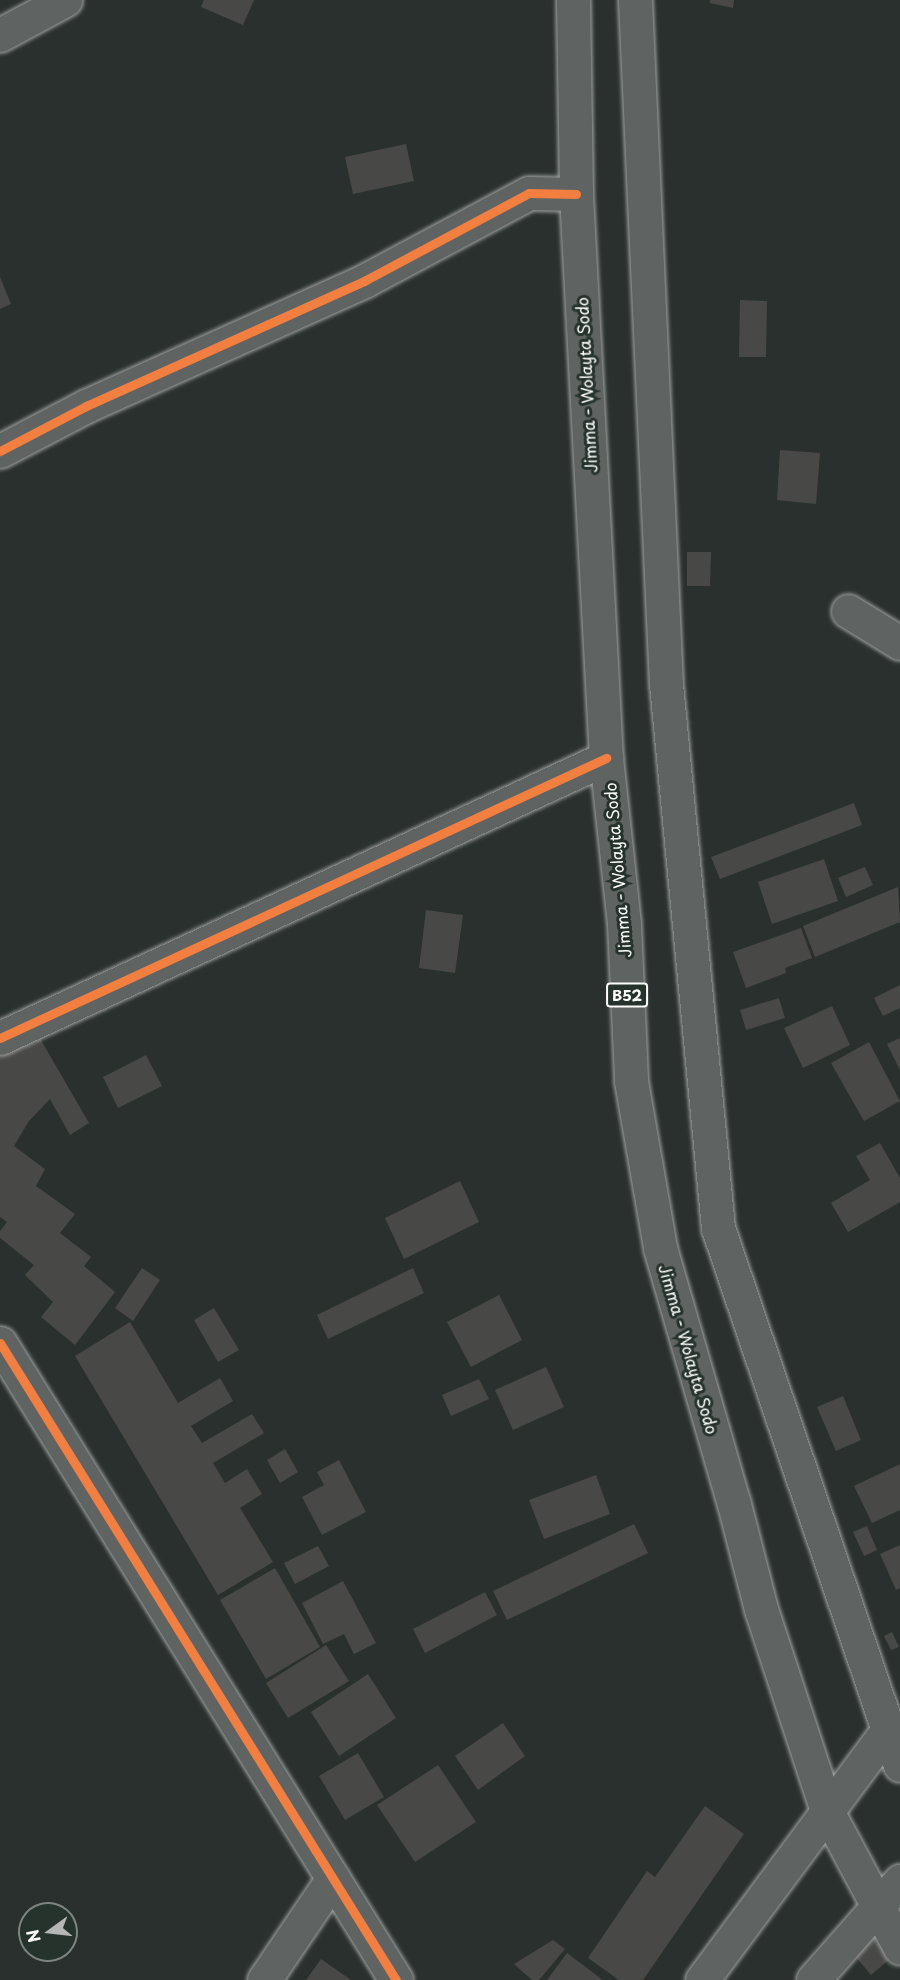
<!DOCTYPE html>
<style>
body{margin:0}
#map{position:relative;width:900px;height:1980px;overflow:hidden;background:#29302d;font-family:"Playpen Sans",sans-serif}
div>[style]{position:absolute}
.building>*{inset:0;background:#484946}
.roads{filter:drop-shadow(0 0 2px #9fa2a0) drop-shadow(0 0 2px #9fa2a0)}
.street>*{height:33px;margin:-16.5px;padding:0 16.5px;transform-origin:16.5px;border-radius:16.5px;background:#5f6362}
.secondary>*{height:33px;margin:-16.5px;padding:0 16.5px;transform-origin:16.5px;border-radius:16.5px;background:#5f6362}
.highway>*{height:33px;margin:-16.5px;padding:0 16.5px;transform-origin:16.5px;border-radius:16.5px;background:#5f6362}
.cycleway>*{height:9px;margin:-4.5px;padding:0 4.5px;transform-origin:4.5px;border-radius:4.5px;background:#f27e40}
span{translate:-50% -50%;white-space:nowrap;text-align:center;line-height:1.15;-webkit-text-stroke:6px #26332d;paint-order:stroke}
.shield-label span{padding:2px 4px;background:#26332d;border:2px solid;border-radius:4px;-webkit-text-stroke-width:0}
.shield-label{font-size:15px;color:#fff;font-weight:700}
.street-label{font-size:16px;color:#fff}
.north{position:absolute;left:18px;top:1902px;width:60px;height:60px;box-sizing:border-box;background:#26332d;border:2px solid #7d8581;border-radius:50%;rotate:255deg;font-size:16px;font-weight:700;line-height:24px;text-align:center;color:#fff}
.north::after{content:'';display:block;margin:auto;width:21px;height:27px;background:#b4b7b6;clip-path:polygon(50% 0,100% 100%,50% 72%,0 100%)}
</style>
<div id="map">
<div class="building">
<div style="clip-path:polygon(204px 0,254px 0,243px 25px,201px 7px)"></div>
<div style="clip-path:polygon(710px 0,734px 0,733px 8px,710px 3px)"></div>
<div style="clip-path:polygon(406px 144px,414px 181px,353px 194px,345px 157px)"></div>
<div style="clip-path:polygon(0 277px,11px 304px,0 309px)"></div>
<div style="clip-path:polygon(740px 300px,767px 301px,766px 357px,739px 357px)"></div>
<div style="clip-path:polygon(780px 450px,820px 453px,816px 504px,777px 500px)"></div>
<div style="clip-path:polygon(687px 552px,711px 552px,710px 586px,687px 586px)"></div>
<div style="clip-path:polygon(854px 803px,862px 825px,720px 879px,711px 857px)"></div>
<div style="clip-path:polygon(824px 859px,838px 901px,772px 924px,758px 882px)"></div>
<div style="clip-path:polygon(865px 867px,873px 885px,846px 897px,838px 878px)"></div>
<div style="clip-path:polygon(898px 887px,900px 922px,815px 957px,803px 926px)"></div>
<div style="clip-path:polygon(426px 910px,463px 915px,455px 973px,419px 968px)"></div>
<div style="clip-path:polygon(801px 928px,812px 958px,785px 968px,786px 973px,746px 988px,733px 952px)"></div>
<div style="clip-path:polygon(900px 985px,900px 1008px,883px 1016px,874px 998px)"></div>
<div style="clip-path:polygon(779px 998px,785px 1018px,746px 1030px,740px 1010px)"></div>
<div style="clip-path:polygon(832px 1006px,850px 1045px,803px 1068px,784px 1028px)"></div>
<div style="clip-path:polygon(34px 1028px,89px 1123px,70px 1135px,50px 1099px,29px 1121px,14px 1146px,45px 1169px,36px 1186px,75px 1214px,60px 1233px,91px 1257px,84px 1266px,115px 1292px,75px 1345px,41px 1317px,53px 1302px,25px 1275px,34px 1265px,0 1238px,0 1231px,7px 1222px,0 1217px,0 1039px)"></div>
<div style="clip-path:polygon(900px 1038px,900px 1070px,887px 1044px)"></div>
<div style="clip-path:polygon(869px 1042px,900px 1101px,864px 1121px,831px 1063px)"></div>
<div style="clip-path:polygon(146px 1055px,162px 1086px,118px 1108px,103px 1077px)"></div>
<div style="clip-path:polygon(880px 1143px,900px 1178px,900px 1202px,848px 1232px,831px 1203px,870px 1180px,856px 1156px)"></div>
<div style="clip-path:polygon(460px 1181px,479px 1222px,404px 1259px,385px 1218px)"></div>
<div style="clip-path:polygon(142px 1268px,160px 1280px,133px 1321px,115px 1308px)"></div>
<div style="clip-path:polygon(413px 1268px,424px 1293px,328px 1339px,317px 1315px)"></div>
<div style="clip-path:polygon(499px 1295px,522px 1340px,471px 1367px,447px 1322px)"></div>
<div style="clip-path:polygon(214px 1308px,239px 1350px,218px 1362px,194px 1320px)"></div>
<div style="clip-path:polygon(130px 1322px,178px 1403px,220px 1378px,233px 1401px,191px 1426px,202px 1443px,252px 1414px,264px 1433px,213px 1463px,225px 1483px,247px 1469px,262px 1494px,240px 1508px,273px 1562px,218px 1595px,75px 1356px)"></div>
<div style="clip-path:polygon(546px 1367px,564px 1407px,513px 1430px,495px 1390px)"></div>
<div style="clip-path:polygon(479px 1379px,489px 1399px,451px 1416px,442px 1395px)"></div>
<div style="clip-path:polygon(843px 1396px,861px 1440px,836px 1451px,817px 1407px)"></div>
<div style="clip-path:polygon(285px 1449px,298px 1472px,280px 1483px,267px 1460px)"></div>
<div style="clip-path:polygon(339px 1460px,366px 1512px,322px 1535px,302px 1497px,324px 1485px,317px 1472px)"></div>
<div style="clip-path:polygon(900px 1464px,900px 1510px,872px 1523px,854px 1486px)"></div>
<div style="clip-path:polygon(596px 1475px,610px 1514px,544px 1539px,529px 1500px)"></div>
<div style="clip-path:polygon(634px 1524px,648px 1553px,507px 1620px,493px 1591px)"></div>
<div style="clip-path:polygon(867px 1526px,877px 1550px,864px 1556px,853px 1532px)"></div>
<div style="clip-path:polygon(900px 1545px,900px 1588px,896px 1590px,880px 1554px)"></div>
<div style="clip-path:polygon(318px 1546px,329px 1566px,295px 1584px,284px 1563px)"></div>
<div style="clip-path:polygon(275px 1568px,320px 1647px,266px 1679px,220px 1600px)"></div>
<div style="clip-path:polygon(343px 1581px,376px 1643px,354px 1654px,344px 1634px,323px 1644px,302px 1603px)"></div>
<div style="clip-path:polygon(485px 1592px,497px 1615px,425px 1653px,413px 1629px)"></div>
<div style="clip-path:polygon(892px 1632px,899px 1647px,891px 1650px,884px 1636px)"></div>
<div style="clip-path:polygon(326px 1645px,349px 1681px,288px 1718px,266px 1683px)"></div>
<div style="clip-path:polygon(368px 1674px,396px 1718px,339px 1756px,311px 1712px)"></div>
<div style="clip-path:polygon(503px 1723px,525px 1756px,478px 1790px,455px 1756px)"></div>
<div style="clip-path:polygon(358px 1753px,384px 1797px,345px 1820px,319px 1776px)"></div>
<div style="clip-path:polygon(438px 1765px,476px 1822px,415px 1862px,377px 1805px)"></div>
<div style="clip-path:polygon(705px 1806px,744px 1834px,643px 1980px,619px 1980px,588px 1958px,647px 1871px,655px 1877px)"></div>
<div style="clip-path:polygon(874px 1938px,891px 1958px,871px 1975px,854px 1955px)"></div>
<div style="clip-path:polygon(553px 1940px,565px 1949px,539px 1980px,532px 1980px,514px 1964px)"></div>
<div style="clip-path:polygon(567px 1953px,603px 1980px,547px 1980px)"></div>
<div style="clip-path:polygon(321px 1959px,351px 1980px,306px 1980px)"></div>
</div>
<div class="roads">
<div class="street">
<div style="left:0;top:35px;width:74px;rotate:-28.3deg"></div>
<div style="left:0;top:451px;width:97px;rotate:-27.6deg"></div>
<div style="left:86px;top:406px;width:305px;rotate:-24.2deg"></div>
<div style="left:364px;top:281px;width:187px;rotate:-28.1deg"></div>
<div style="left:529px;top:193px;width:47px;rotate:1.2deg"></div>
<div style="left:848px;top:611px;width:61px;rotate:31.6deg"></div>
<div style="left:0;top:1038px;width:668px;rotate:-24.8deg"></div>
<div style="left:0;top:1343px;width:750px;rotate:58.13deg"></div>
<div style="left:264px;top:1980px;width:123px;rotate:-55.9deg"></div>
</div>
<div class="secondary">
<div style="left:702px;top:1980px;width:312px;rotate:-53.4deg"></div>
<div style="left:813px;top:1980px;width:132px;rotate:-48.7deg"></div>
</div>
<div class="highway">
<div style="left:573px;top:0;width:194px;rotate:89.1deg"></div>
<div style="left:576px;top:194px;width:565px;rotate:86.96deg"></div>
<div style="left:606px;top:758px;width:167px;rotate:83.8deg"></div>
<div style="left:624px;top:924px;width:157px;rotate:87.4deg"></div>
<div style="left:631px;top:1081px;width:169px;rotate:80.1deg"></div>
<div style="left:660px;top:1248px;width:266px;rotate:73.9deg"></div>
<div style="left:734px;top:1504px;width:108px;rotate:75.6deg"></div>
<div style="left:761px;top:1609px;width:213px;rotate:71.9deg"></div>
<div style="left:827px;top:1811px;width:155px;rotate:61.9deg"></div>
<div style="left:635px;top:0;width:685px;rotate:87.41deg"></div>
<div style="left:666px;top:684px;width:546px;rotate:84.54deg"></div>
<div style="left:718px;top:1228px;width:567px;rotate:71.28deg"></div>
</div>
</div>
<div class="cycleway">
<div style="left:0;top:451px;width:97px;rotate:-27.6deg"></div>
<div style="left:86px;top:406px;width:305px;rotate:-24.2deg"></div>
<div style="left:364px;top:281px;width:187px;rotate:-28.1deg"></div>
<div style="left:529px;top:193px;width:47px;rotate:1.2deg"></div>
<div style="left:0;top:1038px;width:668px;rotate:-24.8deg"></div>
<div style="left:0;top:1343px;width:750px;rotate:58.13deg"></div>
</div>
<div class="shield-label">
<span style="left:627px;top:995px">B52</span>
</div>
<div class="street-label">
<span style="left:586px;top:385px;rotate:-93deg">Jimma - Wolayta Sodo</span>
<span style="left:617px;top:870px;rotate:-95deg">Jimma - Wolayta Sodo</span>
<span style="left:689px;top:1349px;rotate:74deg">Jimma - Wolayta Sodo</span>
</div>
<div class="north">N</div>
</div>
